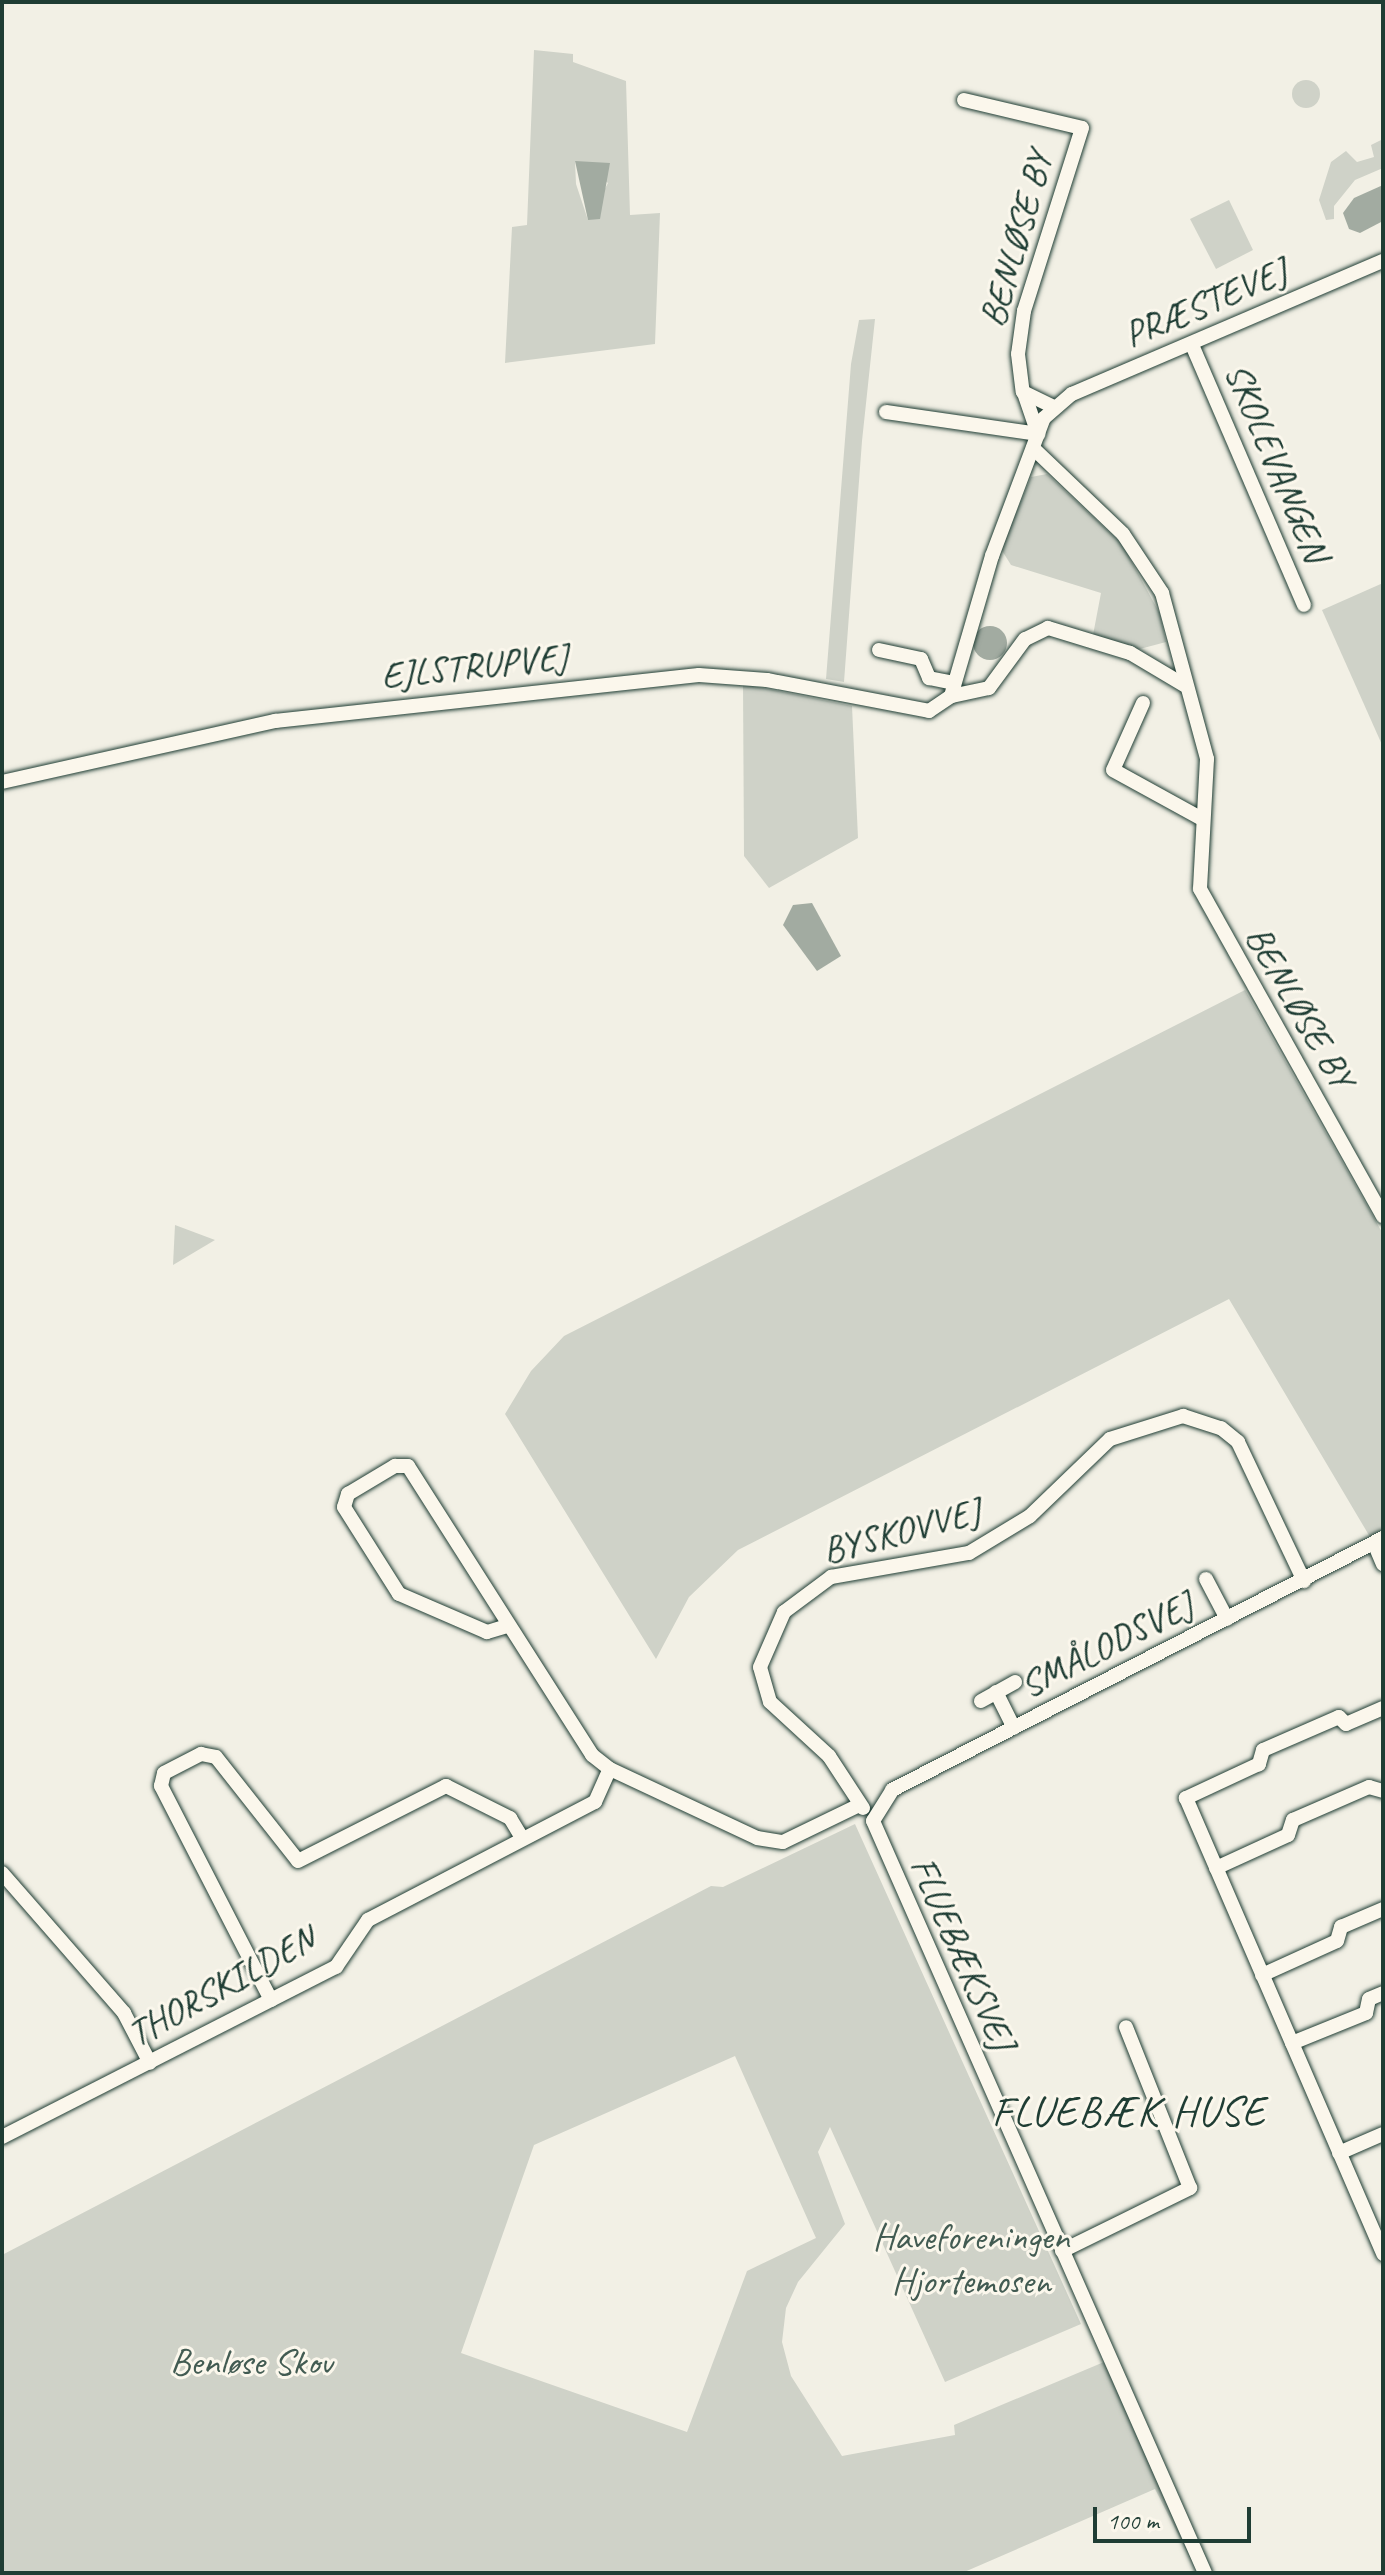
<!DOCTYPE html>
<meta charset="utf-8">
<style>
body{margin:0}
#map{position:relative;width:1385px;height:2575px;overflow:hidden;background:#f2f0e5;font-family:Caveat,sans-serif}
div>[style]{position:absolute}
.green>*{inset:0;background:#cfd2c8}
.round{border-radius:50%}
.water>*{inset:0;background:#a2aba1}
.roads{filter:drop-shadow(0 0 2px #1f3d34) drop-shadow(0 0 2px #1f3d34)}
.minor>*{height:14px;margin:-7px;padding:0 7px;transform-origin:7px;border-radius:7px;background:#fbf7ec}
span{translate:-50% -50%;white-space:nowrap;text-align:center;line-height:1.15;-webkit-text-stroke:6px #fbf7ec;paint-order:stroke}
.street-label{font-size:38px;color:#1f3d34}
.park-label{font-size:38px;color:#425b52}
.quarter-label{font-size:42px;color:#1f3d34;letter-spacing:2px}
.frame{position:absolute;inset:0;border:4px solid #1f3d34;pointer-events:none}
.scale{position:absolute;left:1093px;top:2507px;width:158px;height:36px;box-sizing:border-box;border:4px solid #1f3d34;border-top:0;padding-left:10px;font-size:24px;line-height:28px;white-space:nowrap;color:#1f3d34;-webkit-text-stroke:6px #fbf7ec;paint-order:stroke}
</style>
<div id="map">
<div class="green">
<div style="clip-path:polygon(evenodd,534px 50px,573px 54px,573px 62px,626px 81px,630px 215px,660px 213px,655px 344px,505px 363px,512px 227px,527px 225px,534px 50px,575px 161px,608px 183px,588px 220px,576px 184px,575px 161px)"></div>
<div class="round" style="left:1292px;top:80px;width:28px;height:28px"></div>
<div style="clip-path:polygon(1383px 139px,1383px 168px,1355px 180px,1334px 206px,1334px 219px,1326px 220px,1319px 200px,1331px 162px,1346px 151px,1357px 162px,1374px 157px,1371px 145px)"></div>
<div style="clip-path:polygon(1229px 200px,1253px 250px,1216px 269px,1190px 219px)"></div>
<div style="clip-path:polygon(875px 319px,862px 441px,844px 682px,826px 679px,851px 364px,859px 320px)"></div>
<div style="clip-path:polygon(1047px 474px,1122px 544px,1160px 614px,1166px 642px,1136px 650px,1093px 635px,1101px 593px,1011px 565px,1001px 549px,1031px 477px)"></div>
<div style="clip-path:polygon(1383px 583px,1383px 747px,1322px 610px)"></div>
<div style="clip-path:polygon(743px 684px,852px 706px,858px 838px,769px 888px,744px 856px)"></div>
<div style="clip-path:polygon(1245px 990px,1383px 1234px,1383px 1530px,1370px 1537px,1229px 1299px,738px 1550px,689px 1597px,656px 1659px,505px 1414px,531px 1371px,564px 1336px)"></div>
<div style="clip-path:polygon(175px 1225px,215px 1240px,173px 1265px)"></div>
<div style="clip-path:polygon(evenodd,855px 1824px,1081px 2324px,945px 2382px,830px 2127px,818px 2152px,845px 2224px,798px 2282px,786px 2308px,782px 2342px,791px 2376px,842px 2456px,955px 2435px,954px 2425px,1104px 2362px,1198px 2573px,1155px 2489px,962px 2573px,2px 2573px,2px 2255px,711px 1886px,723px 1887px,855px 1824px,735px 2056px,816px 2238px,747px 2271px,687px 2432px,461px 2353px,534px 2145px,735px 2056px)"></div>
</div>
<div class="water">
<div style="clip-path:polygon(575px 161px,610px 163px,600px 219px,588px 220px)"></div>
<div style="clip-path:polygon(1383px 185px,1383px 221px,1360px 233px,1349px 229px,1343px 213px,1354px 198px)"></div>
<div class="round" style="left:973px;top:626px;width:34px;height:34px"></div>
<div style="clip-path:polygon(812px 903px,841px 956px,817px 971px,783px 925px,793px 905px)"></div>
</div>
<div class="roads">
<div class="minor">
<div style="left:964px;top:100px;width:121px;rotate:13.3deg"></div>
<div style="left:1082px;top:128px;width:192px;rotate:107.6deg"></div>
<div style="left:1024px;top:311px;width:43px;rotate:97.9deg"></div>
<div style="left:1018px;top:354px;width:38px;rotate:83deg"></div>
<div style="left:1023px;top:392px;width:32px;rotate:26deg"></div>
<div style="left:1192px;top:345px;width:283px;rotate:66.7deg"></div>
<div style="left:1024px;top:393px;width:43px;rotate:71.1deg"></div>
<div style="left:886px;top:412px;width:154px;rotate:8.2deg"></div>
<div style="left:1033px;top:448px;width:124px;rotate:43.7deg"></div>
<div style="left:1123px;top:534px;width:71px;rotate:56.5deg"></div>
<div style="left:1162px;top:593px;width:172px;rotate:74.8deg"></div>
<div style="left:1207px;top:759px;width:130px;rotate:93.1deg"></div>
<div style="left:1200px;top:889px;width:375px;rotate:60.8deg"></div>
<div style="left:879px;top:650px;width:43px;rotate:12.1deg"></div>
<div style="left:921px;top:659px;width:21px;rotate:67deg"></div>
<div style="left:929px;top:678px;width:25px;rotate:11deg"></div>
<div style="left:1184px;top:685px;width:63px;rotate:-149.3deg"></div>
<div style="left:1130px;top:653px;width:86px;rotate:-163deg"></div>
<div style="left:1048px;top:628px;width:25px;rotate:154deg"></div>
<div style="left:1025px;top:639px;width:61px;rotate:126.3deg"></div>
<div style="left:989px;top:688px;width:39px;rotate:168deg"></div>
<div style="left:951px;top:696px;width:146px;rotate:-73.7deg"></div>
<div style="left:992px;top:556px;width:147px;rotate:-69.4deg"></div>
<div style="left:1044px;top:418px;width:37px;rotate:-41deg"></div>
<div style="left:1072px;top:394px;width:338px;rotate:-23.2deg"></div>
<div style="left:1143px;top:703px;width:73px;rotate:114.1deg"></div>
<div style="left:1113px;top:770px;width:102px;rotate:28.8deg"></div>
<div style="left:2px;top:782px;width:280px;rotate:-12.6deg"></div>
<div style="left:275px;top:721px;width:426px;rotate:-6.2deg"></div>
<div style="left:699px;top:675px;width:68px;rotate:4.2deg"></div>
<div style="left:767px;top:680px;width:165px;rotate:10.8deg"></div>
<div style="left:929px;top:711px;width:27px;rotate:-34deg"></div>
<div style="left:1374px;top:1543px;width:23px;rotate:67deg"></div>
<div style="left:1206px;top:1579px;width:45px;rotate:62.3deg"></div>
<div style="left:507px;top:1626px;width:21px;rotate:163deg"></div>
<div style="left:487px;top:1632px;width:96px;rotate:-156.6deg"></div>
<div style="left:399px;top:1594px;width:103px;rotate:-122.3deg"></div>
<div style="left:344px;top:1507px;width:14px;rotate:-73deg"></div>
<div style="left:348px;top:1494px;width:55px;rotate:-30.8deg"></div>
<div style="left:395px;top:1466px;width:13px"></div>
<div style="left:408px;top:1466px;width:343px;rotate:57.5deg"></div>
<div style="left:592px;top:1755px;width:23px;rotate:38deg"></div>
<div style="left:610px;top:1769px;width:162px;rotate:25.1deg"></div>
<div style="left:757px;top:1838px;width:26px;rotate:9deg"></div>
<div style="left:783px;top:1842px;width:82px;rotate:-25.9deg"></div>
<div style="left:996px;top:1692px;width:40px;rotate:63.4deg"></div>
<div style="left:981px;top:1701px;width:39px;rotate:-29deg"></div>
<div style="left:1383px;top:1708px;width:40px;rotate:156.6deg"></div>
<div style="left:1346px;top:1724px;width:10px;rotate:-135deg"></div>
<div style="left:1339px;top:1717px;width:83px;rotate:156.5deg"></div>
<div style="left:1263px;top:1750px;width:15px;rotate:106deg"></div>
<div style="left:1259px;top:1764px;width:81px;rotate:155deg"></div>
<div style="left:1186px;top:1798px;width:497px;rotate:66.6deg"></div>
<div style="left:863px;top:1808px;width:62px;rotate:-123.2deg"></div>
<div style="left:829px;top:1756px;width:80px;rotate:-137.5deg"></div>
<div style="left:770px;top:1702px;width:36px;rotate:-106deg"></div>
<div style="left:760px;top:1667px;width:60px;rotate:-66.4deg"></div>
<div style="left:784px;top:1612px;width:59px;rotate:-36.7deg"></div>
<div style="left:831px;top:1577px;width:140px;rotate:-9.9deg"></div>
<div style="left:969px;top:1553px;width:71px;rotate:-31.2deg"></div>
<div style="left:1030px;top:1516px;width:111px;rotate:-43.9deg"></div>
<div style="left:1110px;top:1439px;width:77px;rotate:-17.5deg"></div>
<div style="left:1183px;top:1416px;width:40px;rotate:18deg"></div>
<div style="left:1221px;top:1428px;width:22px;rotate:39deg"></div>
<div style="left:1238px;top:1442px;width:154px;rotate:64.6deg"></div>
<div style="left:1216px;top:1868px;width:79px;rotate:-24.6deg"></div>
<div style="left:1288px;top:1835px;width:16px;rotate:-72deg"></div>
<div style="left:1293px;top:1820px;width:83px;rotate:-23.5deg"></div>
<div style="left:1369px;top:1787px;width:15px;rotate:16deg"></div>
<div style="left:2px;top:1873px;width:186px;rotate:48.9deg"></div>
<div style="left:124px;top:2013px;width:56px;rotate:62.5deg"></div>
<div style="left:1262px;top:1975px;width:82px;rotate:-24.4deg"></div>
<div style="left:1337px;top:1941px;width:15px;rotate:-74deg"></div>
<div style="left:1341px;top:1927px;width:46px;rotate:-23.2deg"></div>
<div style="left:271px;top:2000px;width:241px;rotate:-117.2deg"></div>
<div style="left:161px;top:1786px;width:13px;rotate:-77deg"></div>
<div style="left:164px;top:1773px;width:42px;rotate:-27.2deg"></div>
<div style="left:201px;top:1754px;width:15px;rotate:11deg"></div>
<div style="left:216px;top:1757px;width:132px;rotate:51.7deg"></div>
<div style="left:298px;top:1861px;width:166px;rotate:-26.9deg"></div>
<div style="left:446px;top:1786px;width:72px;rotate:26.6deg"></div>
<div style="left:510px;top:1818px;width:23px;rotate:59deg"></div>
<div style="left:1292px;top:2043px;width:80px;rotate:-22.1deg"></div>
<div style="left:1366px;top:2013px;width:14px;rotate:-78deg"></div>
<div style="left:1369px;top:1999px;width:15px;rotate:-23deg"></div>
<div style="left:2px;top:2137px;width:375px;rotate:-27deg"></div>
<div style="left:336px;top:1967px;width:57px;rotate:-55.8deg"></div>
<div style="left:368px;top:1920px;width:256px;rotate:-27.5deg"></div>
<div style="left:595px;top:1802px;width:36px;rotate:-66deg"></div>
<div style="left:1339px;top:2153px;width:48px;rotate:-23.4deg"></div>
<div style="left:1062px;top:2251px;width:143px;rotate:-26.2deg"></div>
<div style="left:1190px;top:2188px;width:173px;rotate:-111.7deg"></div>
<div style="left:1205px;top:2573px;width:822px;rotate:-113.82deg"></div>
<div style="left:873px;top:1821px;width:36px;rotate:-58deg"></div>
<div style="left:892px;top:1790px;width:552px;rotate:-27.17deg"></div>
</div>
</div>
<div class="street-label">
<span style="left:1016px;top:239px;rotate:-74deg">BENLØSE BY</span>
<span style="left:1205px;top:303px;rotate:-23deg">PRÆSTEVEJ</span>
<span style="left:1277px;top:462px;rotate:67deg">SKOLEVANGEN</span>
<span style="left:474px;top:666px;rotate:-6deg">EJLSTRUPVEJ</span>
<span style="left:1300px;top:1007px;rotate:60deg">BENLØSE BY</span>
<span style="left:901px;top:1531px;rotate:-15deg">BYSKOVVEJ</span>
<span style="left:1106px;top:1645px;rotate:-27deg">SMÅLODSVEJ</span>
<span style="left:963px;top:1953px;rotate:66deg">FLUEBÆKSVEJ</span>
<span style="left:221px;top:1986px;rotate:-29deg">THORSKILDEN</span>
</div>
<div class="park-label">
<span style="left:971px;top:2259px">Haveforeningen<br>Hjortemosen</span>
<span style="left:251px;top:2362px">Benløse Skov</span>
</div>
<div class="quarter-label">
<span style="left:1129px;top:2112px">FLUEBÆK HUSE</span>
</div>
<div class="frame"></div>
<div class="scale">100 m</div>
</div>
